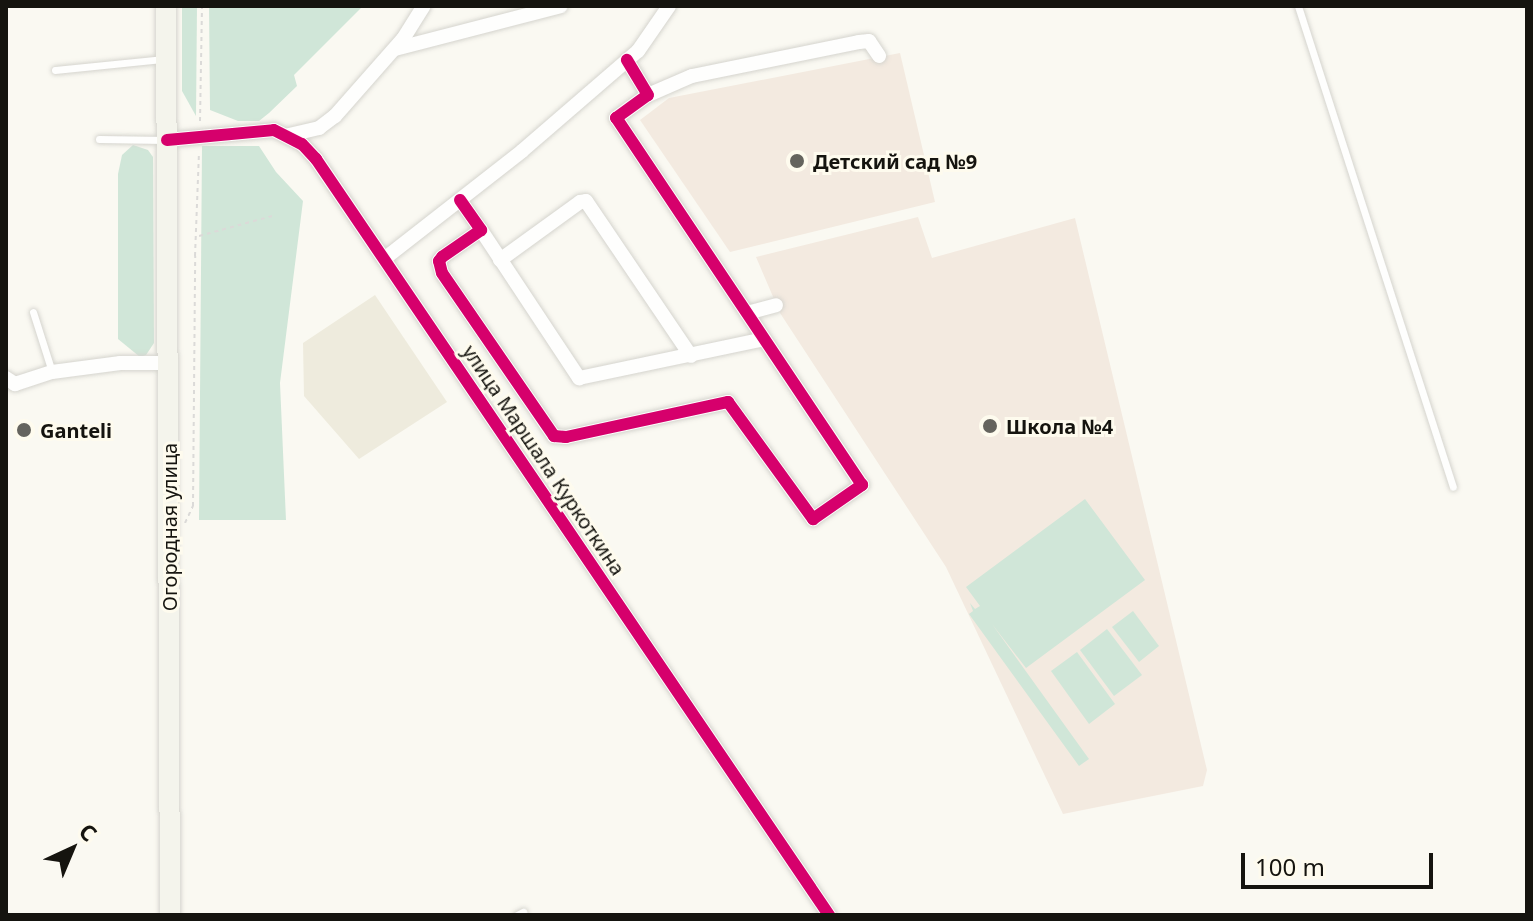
<!DOCTYPE html>
<meta charset="utf-8">
<style>
body{margin:0}
#map{position:relative;width:1533px;height:921px;overflow:hidden;background:#faf9f2;font-family:"Noto Sans",sans-serif}
div>[style]{position:absolute}
.built>*{inset:0;background:#eeebdd}
.education>*{inset:0;background:#f3eae0}
.green>*{inset:0;background:#d0e6d8}
.path>*{height:2px;margin-top:-1px;transform-origin:0;background:repeating-linear-gradient(90deg,#dbdad8 0 4px,transparent 0 8px)}
.roads{filter:drop-shadow(0 0 2px #d5d4ce) drop-shadow(0 0 2px #d5d4ce)}
.lane>*{height:7px;margin:-3.5px;padding:0 3.5px;transform-origin:3.5px;border-radius:3.5px;background:#fefefd}
.street>*{height:14px;margin:-7px;padding:0 7px;transform-origin:7px;border-radius:7px;background:#fefefd}
.secondary>*{height:20px;margin:-10px;padding:0 10px;transform-origin:10px;border-radius:10px;background:#f4f4ec}
.cycleway>*{height:12px;margin:-6px;padding:0 6px;transform-origin:6px;border-radius:6px;background:#d6006c}
.dots>*{width:22px;height:22px;translate:-50% -50%;box-sizing:border-box;border:4px solid #fefbee;border-radius:50%}
span{translate:-50% -50%;white-space:nowrap;text-align:center;line-height:1.15;-webkit-text-stroke:6px #fefbee;paint-order:stroke}
.poi-label{font-size:20px;color:#15140f;font-weight:700}
.left{translate:0 -50%;text-align:left}
.street-label{font-size:20px;color:#15140f}
.frame{position:absolute;inset:0;border:8px solid #15140f;pointer-events:none}
.north{position:absolute;left:32px;top:809px;width:80px;height:80px;-webkit-text-stroke:6px #fefbee;paint-order:stroke;rotate:44deg;font-size:22px;font-weight:700;line-height:32px;text-align:center;color:#15140f}
.north::after{content:'';display:block;margin:auto;width:28px;height:36px;background:#15140f;clip-path:polygon(50% 0,100% 100%,50% 72%,0 100%)}
.scale{position:absolute;left:1241px;top:853px;width:192px;height:36px;box-sizing:border-box;border:4px solid #15140f;border-top:0;padding-left:10px;font-size:24px;line-height:28px;white-space:nowrap;color:#15140f;-webkit-text-stroke:6px #fefbee;paint-order:stroke}
</style>
<div id="map">
<div class="built">
<div style="clip-path:polygon(375px 295px,447px 402px,359px 459px,304px 396px,303px 343px)"></div>
</div>
<div class="education">
<div style="clip-path:polygon(900px 53px,935px 202px,730px 252px,640px 120px,669px 98px)"></div>
<div style="clip-path:polygon(918px 217px,932px 258px,1075px 218px,1207px 770px,1203px 786px,1063px 814px,946px 567px,780px 313px,756px 257px)"></div>
</div>
<div class="green">
<div style="clip-path:polygon(182px 6px,197px 6px,196px 116px,182px 91px)"></div>
<div style="clip-path:polygon(209px 6px,363px 6px,294px 75px,297px 86px,269px 113px,259px 121px,238px 121px,210px 110px)"></div>
<div style="clip-path:polygon(133px 145px,148px 150px,153px 157px,154px 343px,146px 355px,140px 357px,118px 339px,118px 174px,122px 155px)"></div>
<div style="clip-path:polygon(202px 146px,259px 146px,276px 172px,303px 201px,280px 383px,286px 520px,199px 520px)"></div>
<div style="clip-path:polygon(1085px 499px,1145px 580px,1026px 668px,992px 624px,1089px 759px,1079px 766px,969px 614px,973px 611px,970px 603px,975px 609px,980px 606px,966px 587px)"></div>
<div style="clip-path:polygon(1133px 611px,1159px 646px,1139px 662px,1112px 627px)"></div>
<div style="clip-path:polygon(1107px 629px,1142px 675px,1114px 696px,1080px 650px)"></div>
<div style="clip-path:polygon(1077px 652px,1115px 704px,1089px 724px,1051px 671px)"></div>
</div>
<div class="path">
<div style="left:200px;top:121px;width:115px;rotate:-89deg"></div>
<div style="left:199px;top:236px;width:76px;rotate:-15.3deg"></div>
<div style="left:185px;top:523px;width:19px;rotate:-65deg"></div>
<div style="left:193px;top:506px;width:250px;rotate:-89.5deg"></div>
<div style="left:195px;top:256px;width:104px;rotate:-87.8deg"></div>
</div>
<div class="roads">
<div class="lane">
<div style="left:1298px;top:6px;width:505px;rotate:72.14deg"></div>
<div style="left:55px;top:70px;width:110px;rotate:-5.8deg"></div>
<div style="left:99px;top:139px;width:66px;rotate:0.9deg"></div>
<div style="left:33px;top:312px;width:63px;rotate:72.4deg"></div>
<div style="left:517px;top:915px;width:7px;rotate:-27deg"></div>
</div>
<div class="street">
<div style="left:395px;top:49px;width:171px;rotate:-14.5deg"></div>
<div style="left:648px;top:95px;width:48px;rotate:-23.4deg"></div>
<div style="left:692px;top:76px;width:170px;rotate:-11.5deg"></div>
<div style="left:859px;top:42px;width:10px;rotate:-6deg"></div>
<div style="left:869px;top:41px;width:18px;rotate:56deg"></div>
<div style="left:289px;top:135px;width:31px;rotate:-13deg"></div>
<div style="left:319px;top:128px;width:20px;rotate:-37deg"></div>
<div style="left:335px;top:116px;width:103px;rotate:-48.6deg"></div>
<div style="left:403px;top:39px;width:39px;rotate:-58deg"></div>
<div style="left:167px;top:140px;width:107px;rotate:-5.3deg"></div>
<div style="left:274px;top:130px;width:31px;rotate:27deg"></div>
<div style="left:302px;top:144px;width:21px;rotate:47deg"></div>
<div style="left:316px;top:159px;width:914px;rotate:55.84deg"></div>
<div style="left:460px;top:200px;width:37px;rotate:55deg"></div>
<div style="left:481px;top:230px;width:47px;rotate:145.3deg"></div>
<div style="left:442px;top:257px;width:5px;rotate:127deg"></div>
<div style="left:439px;top:261px;width:12px;rotate:76deg"></div>
<div style="left:442px;top:273px;width:198px;rotate:55.5deg"></div>
<div style="left:554px;top:436px;width:12px;rotate:5deg"></div>
<div style="left:566px;top:437px;width:166px;rotate:-12.2deg"></div>
<div style="left:728px;top:402px;width:145px;rotate:54deg"></div>
<div style="left:813px;top:519px;width:60px;rotate:-34.8deg"></div>
<div style="left:862px;top:485px;width:442px;rotate:-123.8deg"></div>
<div style="left:616px;top:118px;width:39px;rotate:-36deg"></div>
<div style="left:648px;top:95px;width:41px;rotate:-121deg"></div>
<div style="left:481px;top:230px;width:178px;rotate:56.5deg"></div>
<div style="left:579px;top:378px;width:189px;rotate:-11.9deg"></div>
<div style="left:384px;top:259px;width:175px;rotate:-38deg"></div>
<div style="left:522px;top:151px;width:153px;rotate:-40.8deg"></div>
<div style="left:638px;top:51px;width:55px;rotate:-55.4deg"></div>
<div style="left:500px;top:260px;width:99px;rotate:-35.9deg"></div>
<div style="left:580px;top:202px;width:6px;rotate:-9deg"></div>
<div style="left:586px;top:201px;width:187px;rotate:55.9deg"></div>
<div style="left:747px;top:313px;width:30px;rotate:-15deg"></div>
<div style="left:6px;top:378px;width:11px;rotate:34deg"></div>
<div style="left:15px;top:384px;width:39px;rotate:-18deg"></div>
<div style="left:52px;top:372px;width:69px;rotate:-7.5deg"></div>
<div style="left:120px;top:363px;width:49px"></div>
</div>
<div class="secondary">
<div style="left:166px;top:6px;width:909px;rotate:89.75deg"></div>
</div>
</div>
<div class="cycleway">
<div style="left:167px;top:140px;width:107px;rotate:-5.3deg"></div>
<div style="left:274px;top:130px;width:31px;rotate:27deg"></div>
<div style="left:302px;top:144px;width:21px;rotate:47deg"></div>
<div style="left:316px;top:159px;width:914px;rotate:55.84deg"></div>
<div style="left:460px;top:200px;width:37px;rotate:55deg"></div>
<div style="left:481px;top:230px;width:47px;rotate:145.3deg"></div>
<div style="left:442px;top:257px;width:5px;rotate:127deg"></div>
<div style="left:439px;top:261px;width:12px;rotate:76deg"></div>
<div style="left:442px;top:273px;width:198px;rotate:55.5deg"></div>
<div style="left:554px;top:436px;width:12px;rotate:5deg"></div>
<div style="left:566px;top:437px;width:166px;rotate:-12.2deg"></div>
<div style="left:728px;top:402px;width:145px;rotate:54deg"></div>
<div style="left:813px;top:519px;width:60px;rotate:-34.8deg"></div>
<div style="left:862px;top:485px;width:442px;rotate:-123.8deg"></div>
<div style="left:616px;top:118px;width:39px;rotate:-36deg"></div>
<div style="left:648px;top:95px;width:41px;rotate:-121deg"></div>
</div>
<div class="dots">
<div style="left:797px;top:161px;background:#65645e"></div>
<div style="left:990px;top:426px;background:#65645e"></div>
<div style="left:24px;top:430px;background:#65645e"></div>
</div>
<div class="poi-label">
<span class="left" style="left:813px;top:161px">Детский сад №9</span>
<span class="left" style="left:1006px;top:426px">Школа №4</span>
<span class="left" style="left:40px;top:430px">Ganteli</span>
</div>
<div class="street-label">
<span style="left:544px;top:460px;rotate:56deg">улица Маршала Куркоткина</span>
<span style="left:169px;top:527px;rotate:-90deg">Огородная улица</span>
</div>
<div class="frame"></div>
<div class="north">С</div>
<div class="scale">100 m</div>
</div>
